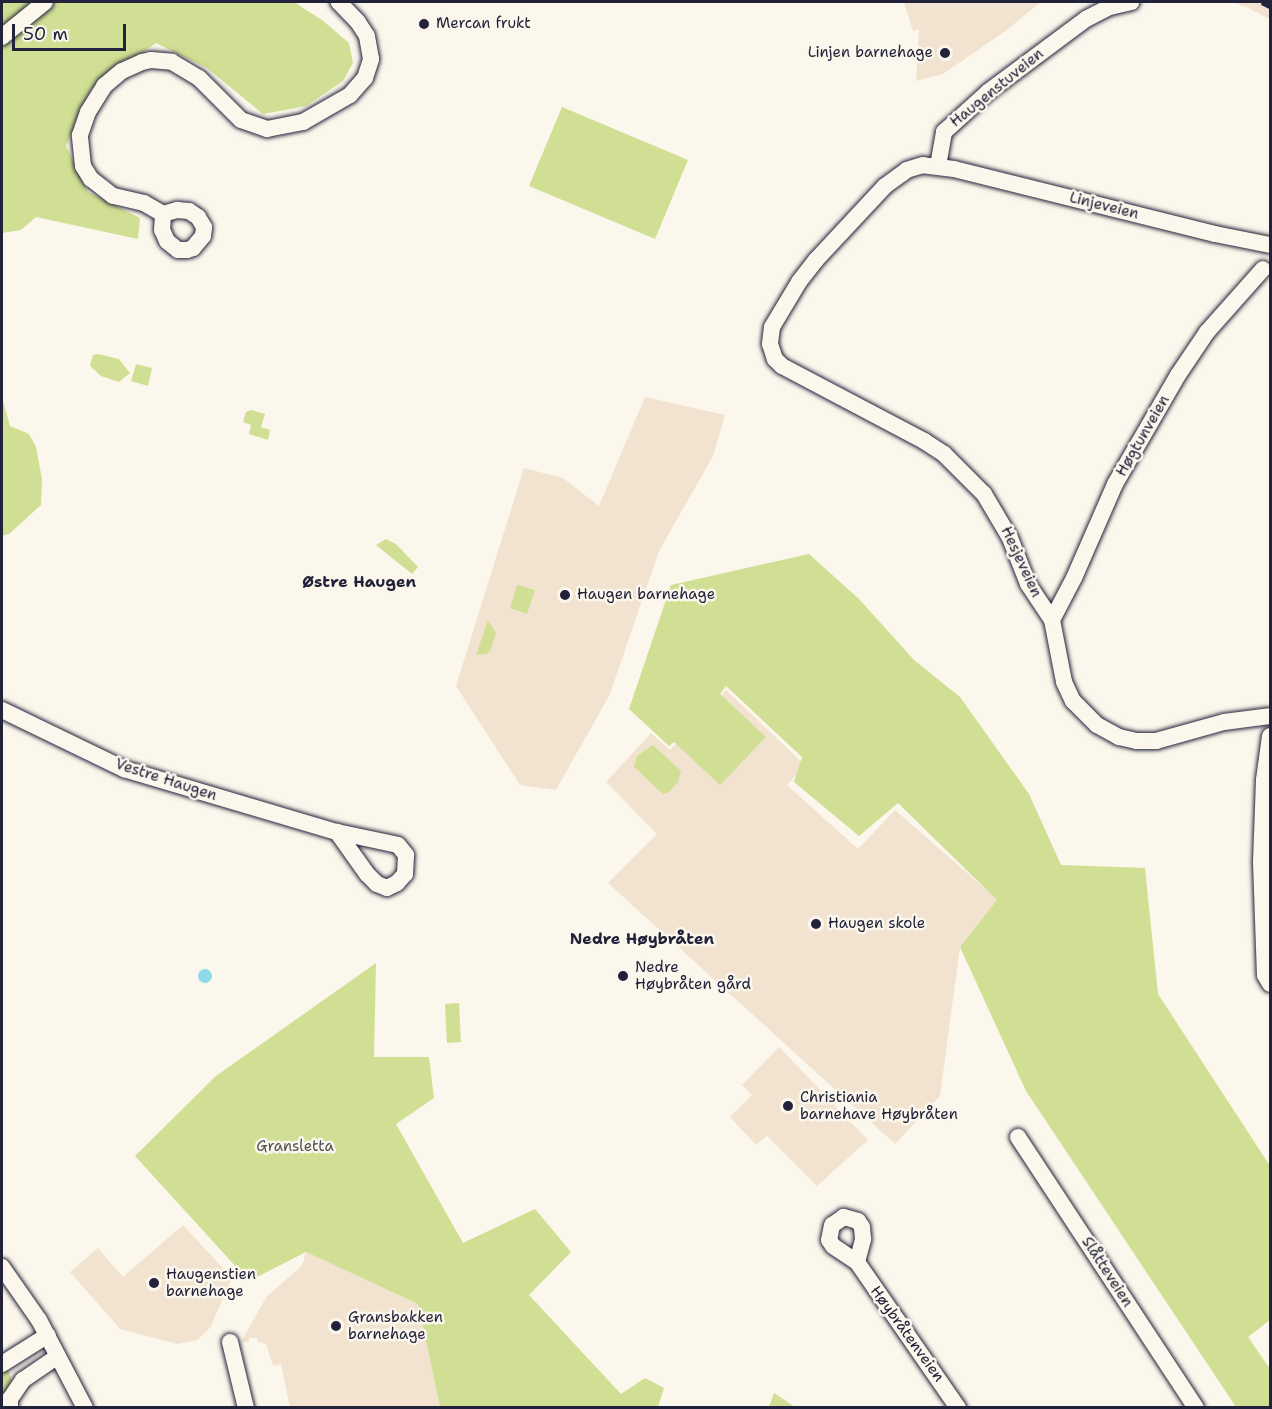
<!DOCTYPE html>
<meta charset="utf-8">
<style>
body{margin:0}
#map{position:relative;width:1272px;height:1409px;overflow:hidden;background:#fbf7ec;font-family:"Shantell Sans",sans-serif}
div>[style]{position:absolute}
.built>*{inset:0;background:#f1e3cf}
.green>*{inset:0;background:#d0df93}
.water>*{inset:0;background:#8cdaea}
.round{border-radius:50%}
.roads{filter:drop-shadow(0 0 2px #22223b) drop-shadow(0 0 2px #22223b)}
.minor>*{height:16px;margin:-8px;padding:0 8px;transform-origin:8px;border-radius:8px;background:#fbf7ec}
.rail>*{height:4.5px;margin-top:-2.25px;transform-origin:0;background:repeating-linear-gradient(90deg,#22223b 0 9px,transparent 0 13.5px)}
.dots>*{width:16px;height:16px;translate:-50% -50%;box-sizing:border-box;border:3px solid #fbf7ec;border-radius:50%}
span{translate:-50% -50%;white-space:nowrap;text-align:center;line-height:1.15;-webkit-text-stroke:5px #fbf7ec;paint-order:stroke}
.poi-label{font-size:15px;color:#22223b}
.left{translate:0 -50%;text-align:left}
.right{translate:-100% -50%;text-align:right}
.street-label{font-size:15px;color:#22223b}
.park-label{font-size:15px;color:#4e5151}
.neighbourhood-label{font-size:16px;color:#22223b;font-weight:700}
.frame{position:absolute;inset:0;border:3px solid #22223b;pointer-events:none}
.scale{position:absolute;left:12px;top:24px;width:114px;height:27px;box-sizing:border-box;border:3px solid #22223b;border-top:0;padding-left:8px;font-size:18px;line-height:21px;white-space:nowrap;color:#22223b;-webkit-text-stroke:4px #fbf7ec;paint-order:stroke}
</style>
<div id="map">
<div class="built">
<div style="clip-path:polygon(904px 2px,1041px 2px,1004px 32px,943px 74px,916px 81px,919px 29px,913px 31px)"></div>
<div style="clip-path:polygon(1233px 2px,1270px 2px,1270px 19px,1246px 7px)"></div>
<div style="clip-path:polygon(645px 397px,725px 415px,713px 456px,659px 551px,610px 694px,556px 790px,520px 785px,456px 686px,524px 468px,563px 478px,599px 506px)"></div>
<div style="clip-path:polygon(726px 690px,805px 765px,787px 785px,858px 849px,895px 810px,998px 900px,960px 947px,940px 1096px,895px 1144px,608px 883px,657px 834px,606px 782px,651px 733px,670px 750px)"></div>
<div style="clip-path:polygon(779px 1047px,868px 1140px,817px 1186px,767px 1136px,756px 1145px,730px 1117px,752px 1095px,742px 1085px)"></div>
<div style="clip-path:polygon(183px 1225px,232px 1278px,210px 1328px,197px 1340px,177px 1344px,120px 1329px,70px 1272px,98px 1248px,123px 1277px)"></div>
<div style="clip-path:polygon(306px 1252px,418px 1304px,440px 1407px,290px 1407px,281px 1364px,273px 1366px,266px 1344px,257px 1341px,257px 1338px,249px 1338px,249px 1342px,241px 1342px,267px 1296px,302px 1266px)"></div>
</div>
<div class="green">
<div style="clip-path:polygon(2px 2px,294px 2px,322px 20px,349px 43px,353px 63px,343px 81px,306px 106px,263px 114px,207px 68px,156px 43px,91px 89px,66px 146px,88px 192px,140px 218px,138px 239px,36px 217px,21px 230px,2px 233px)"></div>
<div style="clip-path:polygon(562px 107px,688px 160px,655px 239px,529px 186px)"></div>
<div style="clip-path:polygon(98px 354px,119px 359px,130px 373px,119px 382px,101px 376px,90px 366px,93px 355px)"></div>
<div style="clip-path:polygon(136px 364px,152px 368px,148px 386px,131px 381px)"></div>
<div style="clip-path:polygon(2px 397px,10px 426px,29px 434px,36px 447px,42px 479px,41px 505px,9px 534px,2px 536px)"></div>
<div style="clip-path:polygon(251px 410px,265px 414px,261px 427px,270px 430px,268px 440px,249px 434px,251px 425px,243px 422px,246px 412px)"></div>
<div style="clip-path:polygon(386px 539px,396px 544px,418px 567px,412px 574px,376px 545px)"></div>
<div style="clip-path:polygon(809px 554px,859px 599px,914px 660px,960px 697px,1029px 794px,1061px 865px,1145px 868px,1158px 994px,1270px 1166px,1270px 1320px,1248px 1337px,1270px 1369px,1270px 1407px,1236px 1407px,1026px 1091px,960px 947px,997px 900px,898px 803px,859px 836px,794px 782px,802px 757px,726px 686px,720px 694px,766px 737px,720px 785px,674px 742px,669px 746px,629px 709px,671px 585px)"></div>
<div style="clip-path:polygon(517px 585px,535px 590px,527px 614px,510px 608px)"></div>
<div style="clip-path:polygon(488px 620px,496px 633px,491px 649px,487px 654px,476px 655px)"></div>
<div style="clip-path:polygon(653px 745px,681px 771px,678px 782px,669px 792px,663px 794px,634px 767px,637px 756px)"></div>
<div style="clip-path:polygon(376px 963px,374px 1057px,429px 1057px,434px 1098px,396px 1124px,463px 1243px,535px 1209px,571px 1252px,529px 1295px,621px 1394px,645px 1378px,664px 1388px,658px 1407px,440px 1407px,418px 1304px,306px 1252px,249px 1281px,135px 1156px,216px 1076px)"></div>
<div style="clip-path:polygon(459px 1003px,461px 1042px,447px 1043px,445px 1004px)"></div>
<div style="clip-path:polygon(8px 1369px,13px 1385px,10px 1407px,2px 1407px,2px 1373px)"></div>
<div style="clip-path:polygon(774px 1393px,795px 1407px,769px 1407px)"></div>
</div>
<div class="water">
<div class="round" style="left:198px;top:969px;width:14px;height:14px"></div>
</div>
<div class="roads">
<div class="minor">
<div style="left:2px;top:37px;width:55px;rotate:-39.1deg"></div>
<div style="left:938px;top:166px;width:35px;rotate:-80deg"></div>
<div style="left:944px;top:132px;width:59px;rotate:-42.3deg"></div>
<div style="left:988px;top:92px;width:122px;rotate:-36.7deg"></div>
<div style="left:1086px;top:19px;width:27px;rotate:-27deg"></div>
<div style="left:1110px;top:7px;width:22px;rotate:-13deg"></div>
<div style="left:177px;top:210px;width:12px;rotate:5deg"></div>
<div style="left:189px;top:211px;width:11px;rotate:34deg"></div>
<div style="left:198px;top:217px;width:12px;rotate:59deg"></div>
<div style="left:204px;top:227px;width:9px;rotate:96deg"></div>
<div style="left:203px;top:236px;width:16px;rotate:130deg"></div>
<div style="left:193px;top:248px;width:6px;rotate:162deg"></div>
<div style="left:187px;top:250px;width:9px;rotate:180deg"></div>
<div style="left:178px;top:250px;width:14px;rotate:-141deg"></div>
<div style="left:167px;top:241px;width:12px;rotate:-114deg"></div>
<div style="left:162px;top:230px;width:16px;rotate:-86deg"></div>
<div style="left:163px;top:214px;width:15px;rotate:-16deg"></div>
<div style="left:163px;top:214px;width:22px;rotate:-150deg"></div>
<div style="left:144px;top:203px;width:32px;rotate:-167deg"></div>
<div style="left:113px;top:196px;width:28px;rotate:-142deg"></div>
<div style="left:91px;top:179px;width:15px;rotate:-122deg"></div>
<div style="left:83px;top:166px;width:31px;rotate:-96deg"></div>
<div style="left:80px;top:135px;width:24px;rotate:-71deg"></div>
<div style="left:88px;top:112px;width:31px;rotate:-58deg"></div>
<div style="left:104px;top:86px;width:23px;rotate:-40deg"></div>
<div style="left:122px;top:71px;width:22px;rotate:-24deg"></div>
<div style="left:142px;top:62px;width:9px;rotate:-13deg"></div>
<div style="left:151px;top:60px;width:21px;rotate:5deg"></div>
<div style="left:172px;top:62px;width:31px;rotate:31deg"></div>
<div style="left:199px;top:78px;width:59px;rotate:45deg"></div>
<div style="left:241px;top:120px;width:28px;rotate:19deg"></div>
<div style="left:267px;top:129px;width:37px;rotate:-11deg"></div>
<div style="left:303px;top:122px;width:54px;rotate:-29.9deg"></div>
<div style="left:350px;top:95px;width:23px;rotate:-49deg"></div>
<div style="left:365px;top:78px;width:20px;rotate:-72deg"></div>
<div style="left:371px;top:59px;width:23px;rotate:-100deg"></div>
<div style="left:367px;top:36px;width:17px;rotate:-123deg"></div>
<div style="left:358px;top:22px;width:28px;rotate:-134deg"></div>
<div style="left:1270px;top:245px;width:56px;rotate:-168.7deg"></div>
<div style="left:1215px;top:234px;width:269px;rotate:-166deg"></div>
<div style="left:954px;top:169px;width:31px;rotate:-173deg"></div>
<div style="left:923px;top:165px;width:17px;rotate:163deg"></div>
<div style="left:907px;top:170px;width:27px;rotate:144deg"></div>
<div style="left:885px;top:186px;width:101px;rotate:133deg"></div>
<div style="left:816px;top:260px;width:28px;rotate:128deg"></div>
<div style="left:799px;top:282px;width:52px;rotate:121deg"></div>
<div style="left:772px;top:327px;width:17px;rotate:97deg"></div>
<div style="left:770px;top:344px;width:16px;rotate:72deg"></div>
<div style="left:775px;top:359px;width:10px;rotate:45deg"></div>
<div style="left:782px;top:366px;width:161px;rotate:27.8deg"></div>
<div style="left:924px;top:441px;width:24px;rotate:33deg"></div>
<div style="left:944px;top:454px;width:57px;rotate:45deg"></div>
<div style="left:984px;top:494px;width:51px;rotate:59.4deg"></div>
<div style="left:1010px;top:538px;width:49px;rotate:68.6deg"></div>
<div style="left:1028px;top:584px;width:43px;rotate:56.3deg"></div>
<div style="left:1052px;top:620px;width:63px;rotate:79deg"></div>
<div style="left:1064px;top:682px;width:21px;rotate:65deg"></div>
<div style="left:1073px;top:701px;width:34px;rotate:45deg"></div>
<div style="left:1097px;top:725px;width:25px;rotate:29deg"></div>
<div style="left:1119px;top:737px;width:18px;rotate:13deg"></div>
<div style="left:1137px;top:741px;width:19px"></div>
<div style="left:1156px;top:741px;width:71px;rotate:-15.6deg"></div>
<div style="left:1224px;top:722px;width:46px;rotate:-7.4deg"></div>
<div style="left:1052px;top:620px;width:47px;rotate:-62.4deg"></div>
<div style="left:1074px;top:578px;width:103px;rotate:-66.4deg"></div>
<div style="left:1115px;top:484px;width:126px;rotate:-60deg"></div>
<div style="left:1178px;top:375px;width:52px;rotate:-56deg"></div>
<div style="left:1207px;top:332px;width:84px;rotate:-48.4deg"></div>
<div style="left:2px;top:710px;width:136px;rotate:25.8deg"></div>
<div style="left:124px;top:769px;width:222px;rotate:16.5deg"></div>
<div style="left:337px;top:832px;width:62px;rotate:12deg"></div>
<div style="left:398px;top:845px;width:13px;rotate:51deg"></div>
<div style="left:406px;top:855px;width:19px;rotate:93deg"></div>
<div style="left:405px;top:874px;width:12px;rotate:132deg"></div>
<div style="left:397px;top:883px;width:11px;rotate:153deg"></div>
<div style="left:387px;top:888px;width:11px;rotate:-158deg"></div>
<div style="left:377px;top:884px;width:14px;rotate:-135deg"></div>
<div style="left:367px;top:874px;width:52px;rotate:-125.5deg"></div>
<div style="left:1270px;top:736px;width:44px;rotate:97.8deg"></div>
<div style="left:1264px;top:780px;width:82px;rotate:92.1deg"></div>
<div style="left:1261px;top:862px;width:113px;rotate:88deg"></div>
<div style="left:1265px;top:975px;width:10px;rotate:61deg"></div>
<div style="left:1018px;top:1137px;width:324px;rotate:56.7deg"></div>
<div style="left:857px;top:1262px;width:24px;rotate:-75deg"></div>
<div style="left:863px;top:1239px;width:12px;rotate:-95deg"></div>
<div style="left:862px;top:1227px;width:7px;rotate:-124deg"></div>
<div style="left:858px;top:1221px;width:15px;rotate:-164deg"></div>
<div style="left:844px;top:1217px;width:14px;rotate:146deg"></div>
<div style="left:832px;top:1225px;width:15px;rotate:101deg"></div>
<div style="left:829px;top:1240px;width:7px;rotate:56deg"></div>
<div style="left:833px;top:1246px;width:29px;rotate:34deg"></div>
<div style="left:857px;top:1262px;width:178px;rotate:55.3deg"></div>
<div style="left:2px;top:1267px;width:65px;rotate:55.1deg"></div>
<div style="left:39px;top:1320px;width:99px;rotate:62.4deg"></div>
<div style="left:230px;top:1342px;width:68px;rotate:76.4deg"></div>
<div style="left:2px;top:1364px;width:54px;rotate:-32.2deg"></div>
<div style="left:10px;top:1408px;width:9px;rotate:-90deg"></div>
<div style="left:10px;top:1399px;width:23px;rotate:-56deg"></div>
<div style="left:23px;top:1380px;width:42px;rotate:-34.4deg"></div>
</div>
</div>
<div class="rail">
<div style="left:1262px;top:2px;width:9px;rotate:27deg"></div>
</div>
<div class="dots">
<div style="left:424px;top:24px;background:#22223b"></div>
<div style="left:945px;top:53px;background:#22223b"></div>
<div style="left:565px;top:595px;background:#22223b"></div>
<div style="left:816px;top:924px;background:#22223b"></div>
<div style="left:623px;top:976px;background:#22223b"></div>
<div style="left:788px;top:1106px;background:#22223b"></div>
<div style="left:154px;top:1283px;background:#22223b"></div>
<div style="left:336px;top:1326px;background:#22223b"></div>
</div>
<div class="poi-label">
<span class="left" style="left:436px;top:24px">Mercan frukt</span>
<span class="right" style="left:933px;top:53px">Linjen barnehage</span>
<span class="left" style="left:577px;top:595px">Haugen barnehage</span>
<span class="left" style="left:828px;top:924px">Haugen skole</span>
<span class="left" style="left:635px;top:976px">Nedre<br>Høybråten gård</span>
<span class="left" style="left:800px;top:1106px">Christiania<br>barnehave Høybråten</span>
<span class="left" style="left:166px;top:1283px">Haugenstien<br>barnehage</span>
<span class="left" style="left:348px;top:1326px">Gransbakken<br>barnehage</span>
</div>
<div class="street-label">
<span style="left:997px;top:88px;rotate:-39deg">Haugenstuveien</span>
<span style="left:1104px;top:206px;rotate:14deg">Linjeveien</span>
<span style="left:1143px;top:436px;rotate:-60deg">Høgtunveien</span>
<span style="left:1021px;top:562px;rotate:65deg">Hesjeveien</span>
<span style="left:166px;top:780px;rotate:18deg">Vestre Haugen</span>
<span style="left:1107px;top:1272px;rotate:57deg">Slåtteveien</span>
<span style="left:907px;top:1334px;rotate:54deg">Høybråtenveien</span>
</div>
<div class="park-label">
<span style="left:295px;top:1147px">Gransletta</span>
</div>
<div class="neighbourhood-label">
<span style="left:359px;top:582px">Østre Haugen</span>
<span style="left:642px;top:939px">Nedre Høybråten</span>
</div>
<div class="frame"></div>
<div class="scale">50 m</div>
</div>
